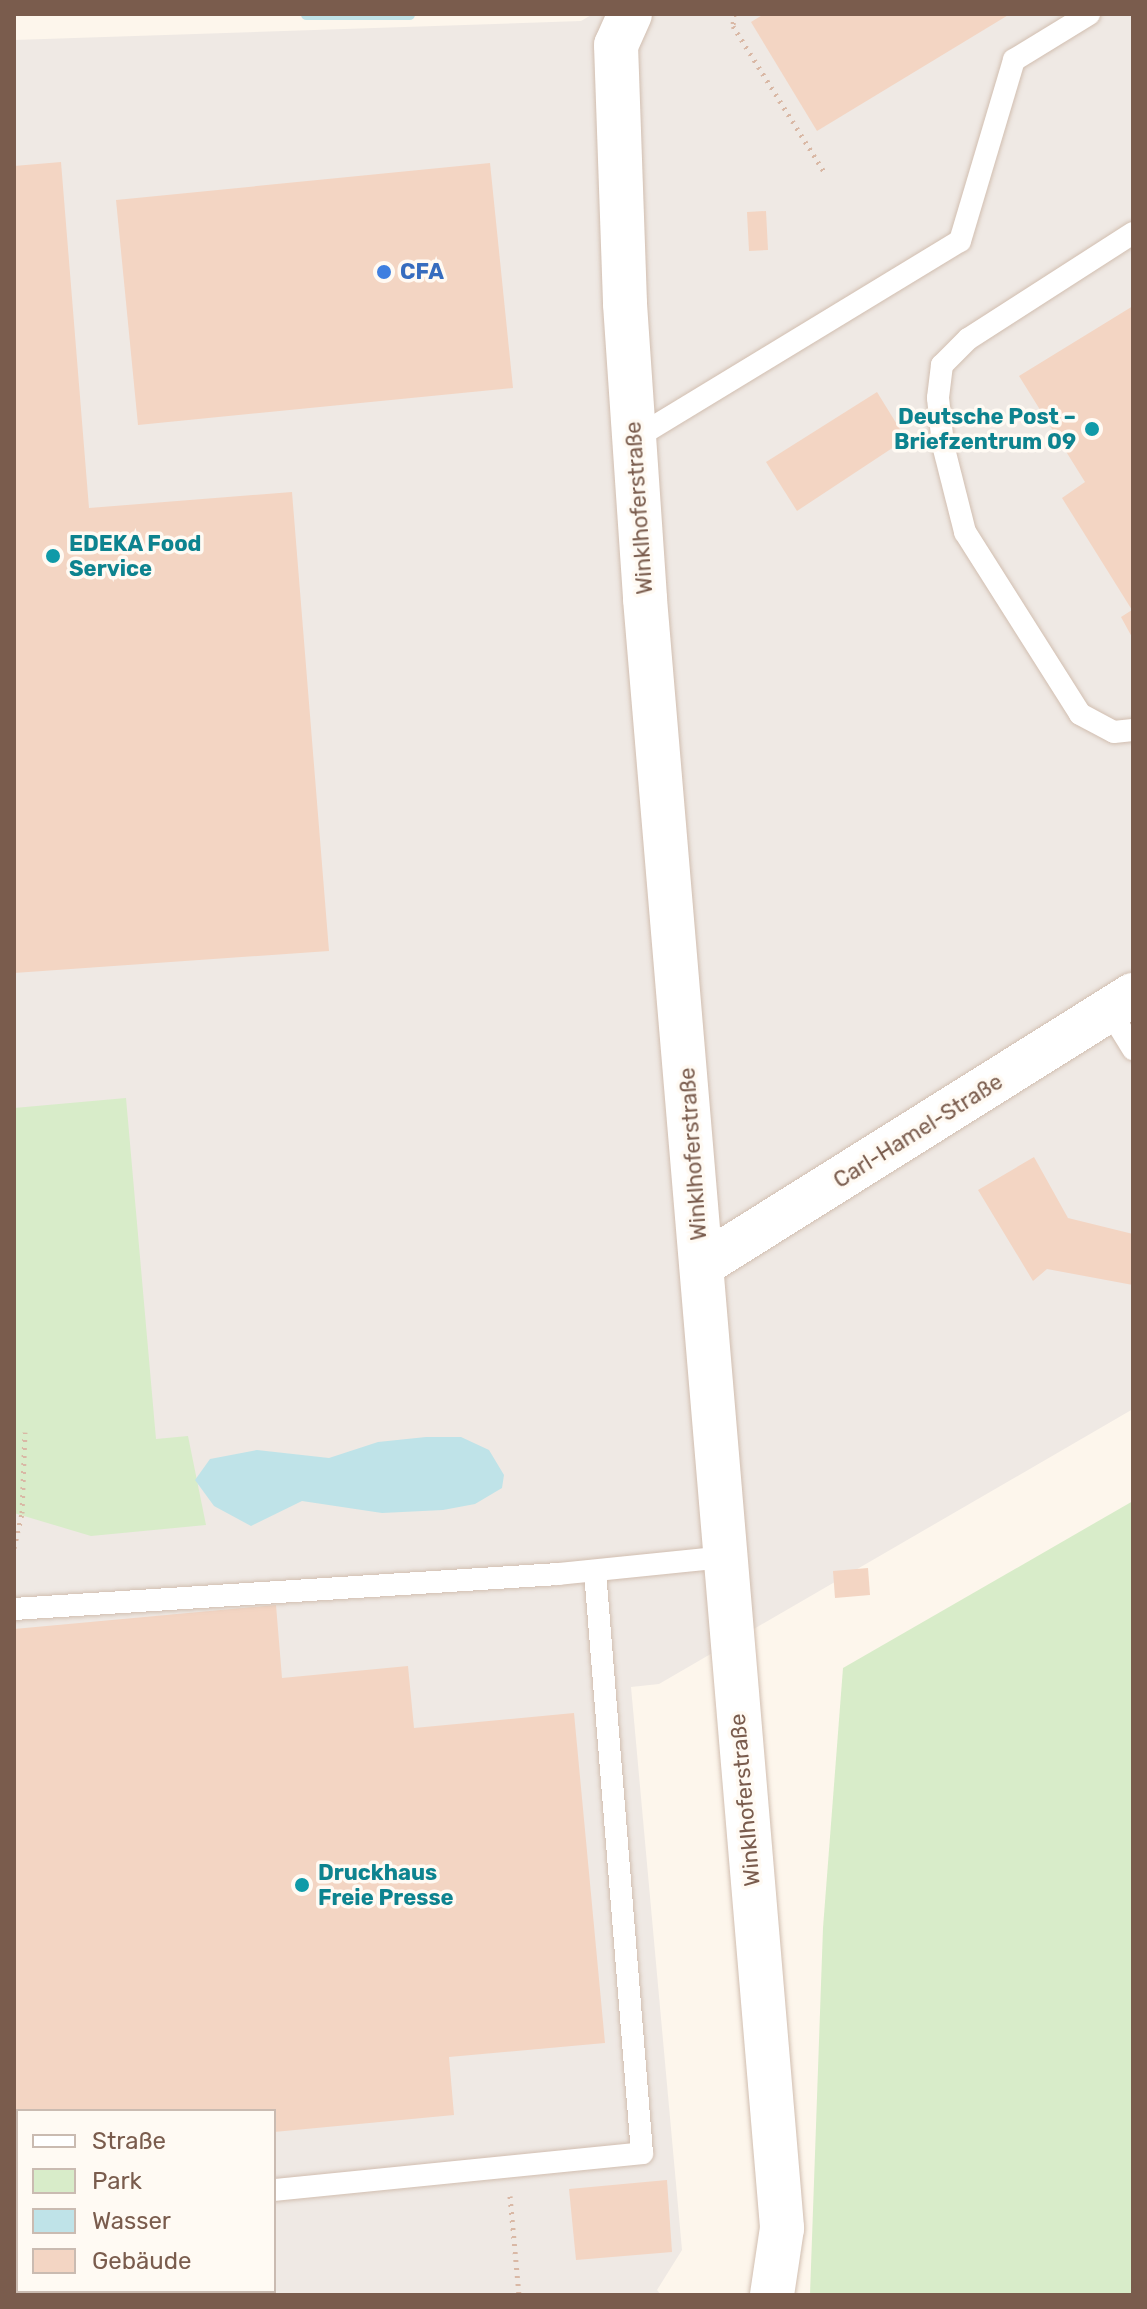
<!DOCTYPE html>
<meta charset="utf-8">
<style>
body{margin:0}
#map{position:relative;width:1147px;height:2309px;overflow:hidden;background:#fdf6ec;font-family:Rubik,sans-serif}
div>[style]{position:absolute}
.industrial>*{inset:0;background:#efe9e4}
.green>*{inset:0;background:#d8ecc9}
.water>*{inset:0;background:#bfe3e8}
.stream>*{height:11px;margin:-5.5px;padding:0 5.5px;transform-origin:5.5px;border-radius:5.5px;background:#bfe3e8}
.building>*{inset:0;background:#f3d5c3}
.path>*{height:5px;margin-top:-2.5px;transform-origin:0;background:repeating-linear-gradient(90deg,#d9b8a5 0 2px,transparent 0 8px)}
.roads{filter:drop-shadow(0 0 2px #d1beb0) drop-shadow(0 0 2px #d1beb0)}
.lane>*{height:22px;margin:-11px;padding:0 11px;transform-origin:11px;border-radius:11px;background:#fff}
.street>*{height:44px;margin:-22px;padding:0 22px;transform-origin:22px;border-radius:22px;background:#fff}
.dots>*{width:22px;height:22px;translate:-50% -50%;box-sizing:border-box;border:4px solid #fffaf3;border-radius:50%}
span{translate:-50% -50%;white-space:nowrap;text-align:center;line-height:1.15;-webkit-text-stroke:7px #fffaf3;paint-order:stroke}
.shop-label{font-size:22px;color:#366cbe;font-weight:700}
.left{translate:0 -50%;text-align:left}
.culture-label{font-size:22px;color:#0d838f;font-weight:700}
.right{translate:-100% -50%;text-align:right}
.street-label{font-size:22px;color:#7a5c4d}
.frame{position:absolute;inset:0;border:16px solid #7a5c4d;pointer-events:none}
.legend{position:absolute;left:16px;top:2109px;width:260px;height:184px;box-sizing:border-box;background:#fffaf3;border:2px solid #cabbb1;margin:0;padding:10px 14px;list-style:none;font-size:24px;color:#7a5c4d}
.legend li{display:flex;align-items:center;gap:16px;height:40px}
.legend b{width:40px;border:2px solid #cabbb1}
</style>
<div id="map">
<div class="industrial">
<div style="clip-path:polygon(evenodd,593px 14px,1133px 14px,1133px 1409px,659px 1684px,631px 1687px,682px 2250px,657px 2290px,661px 2295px,14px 2295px,14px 40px,581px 21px,593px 14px,18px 2111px,274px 2111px,274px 2291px,18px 2291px,18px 2111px)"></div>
</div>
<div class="green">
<div style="clip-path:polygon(126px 1098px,156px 1439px,188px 1436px,206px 1525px,91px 1536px,14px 1513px,14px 1108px)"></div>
<div style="clip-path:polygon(1133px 1501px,1133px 2295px,810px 2295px,823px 1928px,843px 1668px)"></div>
</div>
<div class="water">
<div style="clip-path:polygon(426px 1437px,461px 1437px,489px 1450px,504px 1475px,502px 1488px,475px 1504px,443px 1510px,382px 1513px,302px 1501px,251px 1526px,214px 1506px,195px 1480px,210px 1459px,257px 1450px,329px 1458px,378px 1442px)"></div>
</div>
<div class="stream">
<div style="left:306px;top:14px;width:103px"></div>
</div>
<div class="building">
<div style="clip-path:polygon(764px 14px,1010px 14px,817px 131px,751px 22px)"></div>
<div style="clip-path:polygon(61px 162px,89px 508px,292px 492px,329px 951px,14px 973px,14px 166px)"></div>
<div style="clip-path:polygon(490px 163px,513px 388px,138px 425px,116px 200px)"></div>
<div style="clip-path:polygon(766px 211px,768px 250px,749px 251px,747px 212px)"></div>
<div style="clip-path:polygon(1133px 306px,1133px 639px,1121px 617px,1132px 610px,1062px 498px,1085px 482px,1019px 376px)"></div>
<div style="clip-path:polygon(877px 392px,906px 439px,797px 511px,766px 462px)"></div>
<div style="clip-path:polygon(1034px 1157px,1068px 1218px,1133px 1234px,1133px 1285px,1047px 1269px,1033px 1281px,978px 1190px)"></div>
<div style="clip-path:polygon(868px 1568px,870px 1595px,835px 1598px,833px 1571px)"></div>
<div style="clip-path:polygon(276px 1605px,282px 1678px,408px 1666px,414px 1728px,574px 1713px,605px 2043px,449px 2057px,454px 2115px,274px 2132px,274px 2111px,18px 2111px,14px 2156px,14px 1629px)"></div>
<div style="clip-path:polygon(667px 2180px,672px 2252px,576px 2260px,569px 2189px)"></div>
</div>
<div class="path">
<div style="left:734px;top:14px;width:12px;rotate:95deg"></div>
<div style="left:733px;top:26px;width:173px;rotate:58deg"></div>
<div style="left:14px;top:1548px;width:36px;rotate:-77deg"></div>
<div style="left:22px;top:1513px;width:81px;rotate:-87.9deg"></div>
<div style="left:510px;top:2196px;width:99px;rotate:84.8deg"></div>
</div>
<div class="roads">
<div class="lane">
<div style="left:1133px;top:233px;width:196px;rotate:147.3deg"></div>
<div style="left:968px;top:339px;width:37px;rotate:135deg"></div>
<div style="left:942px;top:365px;width:33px;rotate:97deg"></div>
<div style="left:938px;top:398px;width:47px;rotate:83.9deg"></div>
<div style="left:943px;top:445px;width:90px;rotate:75.8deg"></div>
<div style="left:965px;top:532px;width:215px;rotate:57.7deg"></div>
<div style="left:1080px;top:714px;width:38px;rotate:28deg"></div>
<div style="left:1114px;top:732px;width:19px;rotate:-6deg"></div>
<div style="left:634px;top:439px;width:381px;rotate:-31.3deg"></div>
<div style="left:960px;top:241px;width:189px;rotate:-73.4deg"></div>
<div style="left:1014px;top:60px;width:88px;rotate:-31.5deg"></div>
<div style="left:1109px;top:1010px;width:46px;rotate:58.4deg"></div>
<div style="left:14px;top:1609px;width:545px;rotate:-3.68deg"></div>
<div style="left:558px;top:1574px;width:168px;rotate:-5.8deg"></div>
<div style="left:274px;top:2190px;width:370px;rotate:-5.7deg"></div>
<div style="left:642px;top:2153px;width:584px;rotate:-94.62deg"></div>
<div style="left:14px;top:2215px;width:4px"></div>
</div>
<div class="street">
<div style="left:630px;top:14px;width:34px;rotate:114deg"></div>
<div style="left:616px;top:45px;width:259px;rotate:88deg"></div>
<div style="left:625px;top:304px;width:296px;rotate:86.1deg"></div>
<div style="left:645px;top:599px;width:1635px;rotate:85.19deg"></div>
<div style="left:782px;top:2228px;width:68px;rotate:98.5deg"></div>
<div style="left:702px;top:1265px;width:509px;rotate:-32.07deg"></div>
</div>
</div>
<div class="dots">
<div style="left:384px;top:272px;background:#3f7fe0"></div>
<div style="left:1092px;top:429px;background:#0f9aa8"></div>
<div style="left:53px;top:556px;background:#0f9aa8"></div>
<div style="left:302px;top:1885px;background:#0f9aa8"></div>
</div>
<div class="shop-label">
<span class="left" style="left:400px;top:272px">CFA</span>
</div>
<div class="culture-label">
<span class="right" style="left:1076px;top:429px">Deutsche Post –<br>Briefzentrum 09</span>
<span class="left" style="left:69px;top:556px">EDEKA Food<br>Service</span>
<span class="left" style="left:318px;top:1885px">Druckhaus<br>Freie Presse</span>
</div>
<div class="street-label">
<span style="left:639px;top:508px;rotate:-94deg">Winklhoferstraße</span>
<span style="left:918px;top:1131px;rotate:-32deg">Carl-Hamel-Straße</span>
<span style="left:693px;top:1154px;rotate:-94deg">Winklhoferstraße</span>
<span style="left:745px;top:1800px;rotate:-95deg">Winklhoferstraße</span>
</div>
<div class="frame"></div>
<ul class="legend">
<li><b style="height:10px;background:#fff"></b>Straße</li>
<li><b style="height:22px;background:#d8ecc9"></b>Park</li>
<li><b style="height:22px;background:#bfe3e8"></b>Wasser</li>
<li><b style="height:22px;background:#f3d5c3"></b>Gebäude</li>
</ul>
</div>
